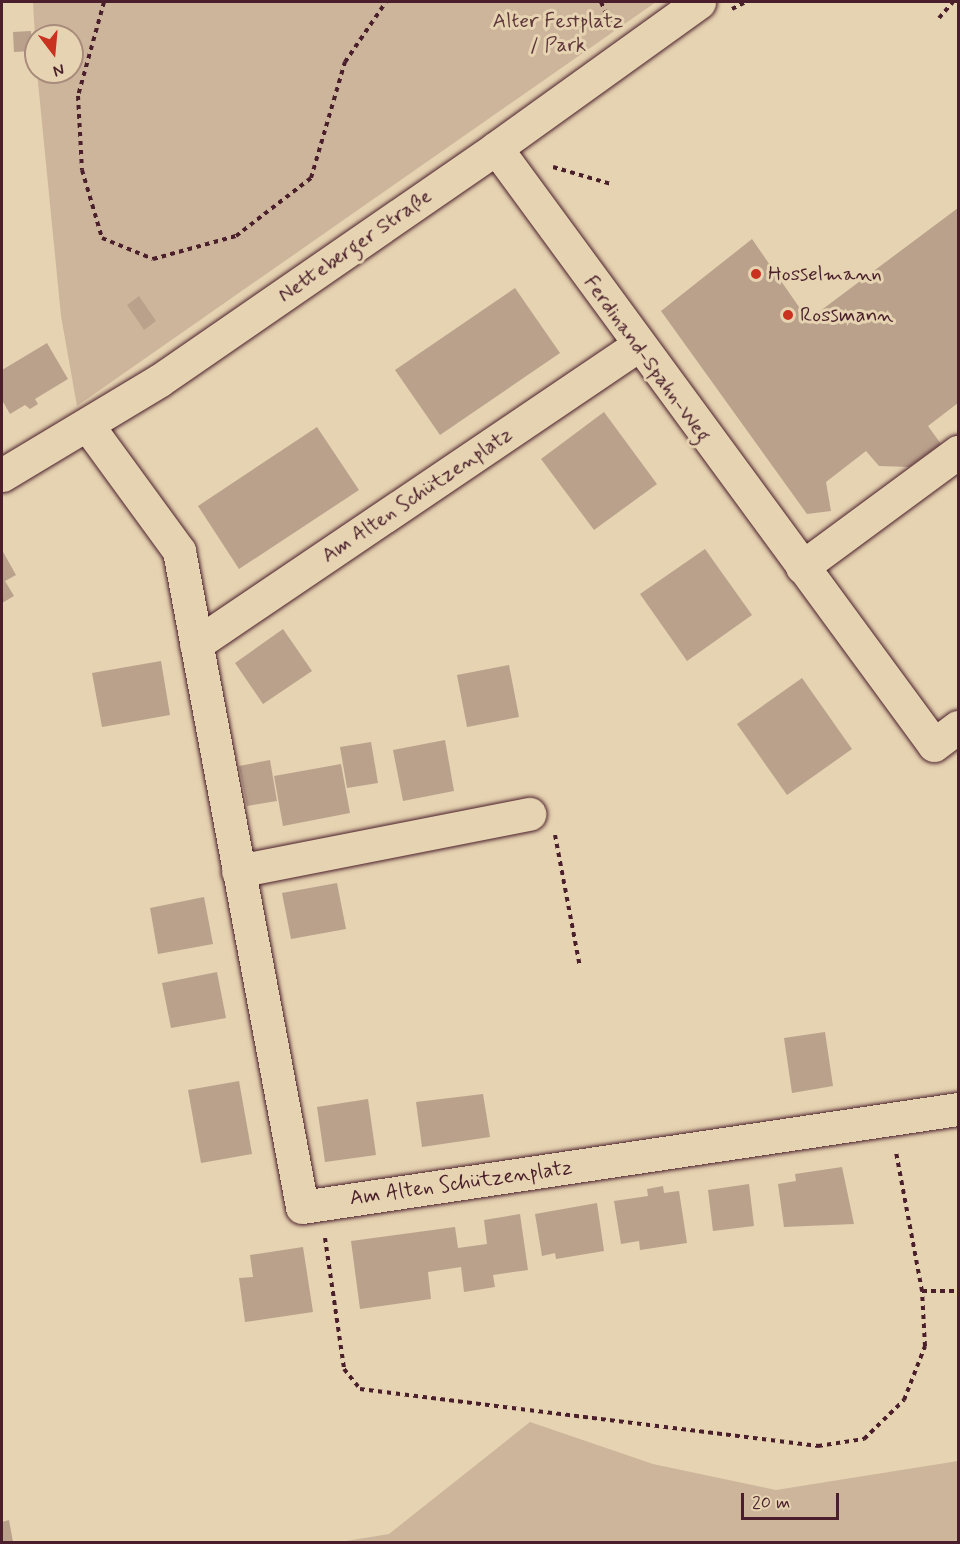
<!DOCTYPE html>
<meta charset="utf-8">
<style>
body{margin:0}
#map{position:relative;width:960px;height:1544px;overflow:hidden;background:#e6d3b1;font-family:Mynerve,sans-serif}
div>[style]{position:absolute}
.green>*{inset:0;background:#cdb59b}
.building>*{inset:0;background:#baa18c}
.path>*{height:4px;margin-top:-2px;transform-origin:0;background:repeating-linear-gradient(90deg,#4a1f2b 0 4.5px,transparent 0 9px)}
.roads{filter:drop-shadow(0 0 2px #4a1f2b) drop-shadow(0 0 2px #4a1f2b)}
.minor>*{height:33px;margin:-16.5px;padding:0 16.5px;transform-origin:16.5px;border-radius:16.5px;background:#e6d3b1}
.dots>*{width:16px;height:16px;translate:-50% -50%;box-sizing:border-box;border:3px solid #e6d3b1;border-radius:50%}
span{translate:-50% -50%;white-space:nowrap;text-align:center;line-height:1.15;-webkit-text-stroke:6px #e6d3b1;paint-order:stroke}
.park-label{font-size:21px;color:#5e363c}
.street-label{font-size:21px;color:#4a1f2b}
.poi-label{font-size:21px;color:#4a1f2b}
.left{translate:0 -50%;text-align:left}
.frame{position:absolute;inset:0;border:3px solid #4a1f2b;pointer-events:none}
.north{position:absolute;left:24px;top:24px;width:60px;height:60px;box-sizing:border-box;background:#e6d3b1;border:2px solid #a88b7b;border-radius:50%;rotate:164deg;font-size:16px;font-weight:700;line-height:24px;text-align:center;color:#4a1f2b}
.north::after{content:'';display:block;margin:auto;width:21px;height:27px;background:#c8321e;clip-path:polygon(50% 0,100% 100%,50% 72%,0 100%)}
.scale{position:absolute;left:741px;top:1493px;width:98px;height:27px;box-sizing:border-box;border:3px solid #4a1f2b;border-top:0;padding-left:8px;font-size:18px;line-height:21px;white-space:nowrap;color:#4a1f2b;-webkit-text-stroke:4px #e6d3b1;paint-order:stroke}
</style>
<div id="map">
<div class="green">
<div style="clip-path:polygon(33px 2px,656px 2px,77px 406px,61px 316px,37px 72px,72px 72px,72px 36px,36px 36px,36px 54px)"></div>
<div style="clip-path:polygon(530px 1422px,653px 1464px,776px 1490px,958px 1461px,958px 1542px,340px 1542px,389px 1534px)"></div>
</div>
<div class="building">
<div style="clip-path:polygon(31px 31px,32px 51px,14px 52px,13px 32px)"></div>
<div style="clip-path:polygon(958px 208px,958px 403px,928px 426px,941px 444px,909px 467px,879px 466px,866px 451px,826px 482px,831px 511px,807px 514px,661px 311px,752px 239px,808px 320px)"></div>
<div style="clip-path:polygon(515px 288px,560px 353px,440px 435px,395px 370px)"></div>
<div style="clip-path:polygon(139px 296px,156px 321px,144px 330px,127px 305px)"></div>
<div style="clip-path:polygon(47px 343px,68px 379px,35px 399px,38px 404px,30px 409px,25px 405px,10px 414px,2px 400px,2px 370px)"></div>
<div style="clip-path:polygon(604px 412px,657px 484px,594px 530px,541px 459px)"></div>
<div style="clip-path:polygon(317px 427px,359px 490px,239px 569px,198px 506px)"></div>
<div style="clip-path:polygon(705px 549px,752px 615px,687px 661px,640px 594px)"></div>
<div style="clip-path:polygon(2px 550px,16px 575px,5px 581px,14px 596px,2px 603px)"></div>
<div style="clip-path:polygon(283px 629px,312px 671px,263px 704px,235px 663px)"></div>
<div style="clip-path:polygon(161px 661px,170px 715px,102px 727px,92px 673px)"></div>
<div style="clip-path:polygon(509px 665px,519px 717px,467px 727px,457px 675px)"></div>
<div style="clip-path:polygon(802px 678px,852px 749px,787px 795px,737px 724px)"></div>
<div style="clip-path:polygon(445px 740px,454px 791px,403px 801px,393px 750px)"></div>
<div style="clip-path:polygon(371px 742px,378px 783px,347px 788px,340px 747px)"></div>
<div style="clip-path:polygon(270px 760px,277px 801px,247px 806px,239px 766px)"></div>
<div style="clip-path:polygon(341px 764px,350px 813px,283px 826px,274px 776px)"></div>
<div style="clip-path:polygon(337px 883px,346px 929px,291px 939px,282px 893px)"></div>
<div style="clip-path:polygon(204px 897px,213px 944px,158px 954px,150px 908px)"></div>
<div style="clip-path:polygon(217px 972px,226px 1018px,171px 1028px,162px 983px)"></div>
<div style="clip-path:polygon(825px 1032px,833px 1086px,792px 1093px,784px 1038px)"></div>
<div style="clip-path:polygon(239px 1081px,252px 1154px,201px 1163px,188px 1090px)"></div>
<div style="clip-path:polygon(483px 1094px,490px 1137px,422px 1147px,416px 1102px)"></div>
<div style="clip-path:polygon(368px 1099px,376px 1155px,325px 1162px,317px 1107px)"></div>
<div style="clip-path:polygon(842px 1167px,854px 1224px,784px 1227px,778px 1184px,796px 1181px,795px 1174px)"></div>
<div style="clip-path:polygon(749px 1184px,754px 1226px,713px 1231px,708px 1190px)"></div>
<div style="clip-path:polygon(663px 1186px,664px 1193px,679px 1191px,687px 1243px,640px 1250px,639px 1241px,621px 1244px,614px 1201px,648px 1196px,647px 1189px)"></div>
<div style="clip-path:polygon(597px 1203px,604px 1251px,556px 1259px,555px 1253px,542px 1256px,535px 1214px)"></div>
<div style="clip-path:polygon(520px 1214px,528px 1270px,493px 1275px,495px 1287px,464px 1292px,461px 1267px,428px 1272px,431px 1299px,360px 1309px,351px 1241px,455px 1227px,458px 1248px,487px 1244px,484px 1220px)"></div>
<div style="clip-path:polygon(303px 1247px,313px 1312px,245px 1322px,239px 1278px,253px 1277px,250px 1255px)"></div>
<div style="clip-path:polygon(9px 1520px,13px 1542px,2px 1542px,2px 1522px)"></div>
</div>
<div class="path">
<div style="left:104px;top:2px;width:98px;rotate:105.5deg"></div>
<div style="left:78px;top:96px;width:74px;rotate:86.9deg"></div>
<div style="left:82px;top:170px;width:71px;rotate:73.6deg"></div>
<div style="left:102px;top:238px;width:55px;rotate:22.4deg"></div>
<div style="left:153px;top:259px;width:86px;rotate:-15.5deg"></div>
<div style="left:236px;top:236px;width:95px;rotate:-37.7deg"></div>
<div style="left:311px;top:178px;width:121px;rotate:-73.7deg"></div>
<div style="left:345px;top:62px;width:73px;rotate:-55.7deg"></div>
<div style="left:601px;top:2px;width:25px;rotate:67deg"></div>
<div style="left:732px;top:9px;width:16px;rotate:-27deg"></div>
<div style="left:939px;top:18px;width:21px;rotate:-49deg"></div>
<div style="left:553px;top:167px;width:60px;rotate:16.3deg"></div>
<div style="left:555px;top:835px;width:134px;rotate:79.3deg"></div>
<div style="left:325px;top:1238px;width:132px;rotate:81.7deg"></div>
<div style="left:344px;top:1369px;width:26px;rotate:51deg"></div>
<div style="left:360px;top:1389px;width:462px;rotate:7.1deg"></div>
<div style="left:818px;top:1446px;width:47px;rotate:-8.7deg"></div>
<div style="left:864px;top:1439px;width:56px;rotate:-44.3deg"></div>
<div style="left:904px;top:1400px;width:58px;rotate:-68.7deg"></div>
<div style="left:925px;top:1346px;width:55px;rotate:-93.1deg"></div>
<div style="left:922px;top:1291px;width:141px;rotate:-100.6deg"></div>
<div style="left:922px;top:1291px;width:36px"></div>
</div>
<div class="roads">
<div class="minor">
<div style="left:496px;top:148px;width:740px;rotate:53.73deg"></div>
<div style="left:934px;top:745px;width:30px;rotate:-37deg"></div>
<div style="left:88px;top:426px;width:155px;rotate:53.9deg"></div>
<div style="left:179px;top:551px;width:667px;rotate:79.38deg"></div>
<div style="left:302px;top:1207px;width:663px;rotate:-8.5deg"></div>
<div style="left:2px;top:475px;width:184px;rotate:-31deg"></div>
<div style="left:160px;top:380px;width:408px;rotate:-34.6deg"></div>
<div style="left:496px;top:148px;width:250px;rotate:-35.7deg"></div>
<div style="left:802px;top:567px;width:194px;rotate:-36.4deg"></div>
<div style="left:196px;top:644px;width:532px;rotate:-34.05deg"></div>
<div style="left:238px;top:871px;width:297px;rotate:-11.1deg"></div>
</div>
</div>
<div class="dots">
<div style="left:756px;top:274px;background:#c8321e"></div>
<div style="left:788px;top:315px;background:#c8321e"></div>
</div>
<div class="park-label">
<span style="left:558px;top:33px">Alter Festplatz<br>/ Park</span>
</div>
<div class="street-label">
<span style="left:355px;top:246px;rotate:-35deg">Netteberger Straße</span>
<span style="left:647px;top:359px;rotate:54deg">Ferdinand-Spahn-Weg</span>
<span style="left:417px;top:495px;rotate:-34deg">Am Alten Schützenplatz</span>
<span style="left:461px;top:1183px;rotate:-8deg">Am Alten Schützenplatz</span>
</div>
<div class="poi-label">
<span class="left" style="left:768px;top:274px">Hosselmann</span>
<span class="left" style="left:800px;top:315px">Rossmann</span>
</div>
<div class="frame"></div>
<div class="north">N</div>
<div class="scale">20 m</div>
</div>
